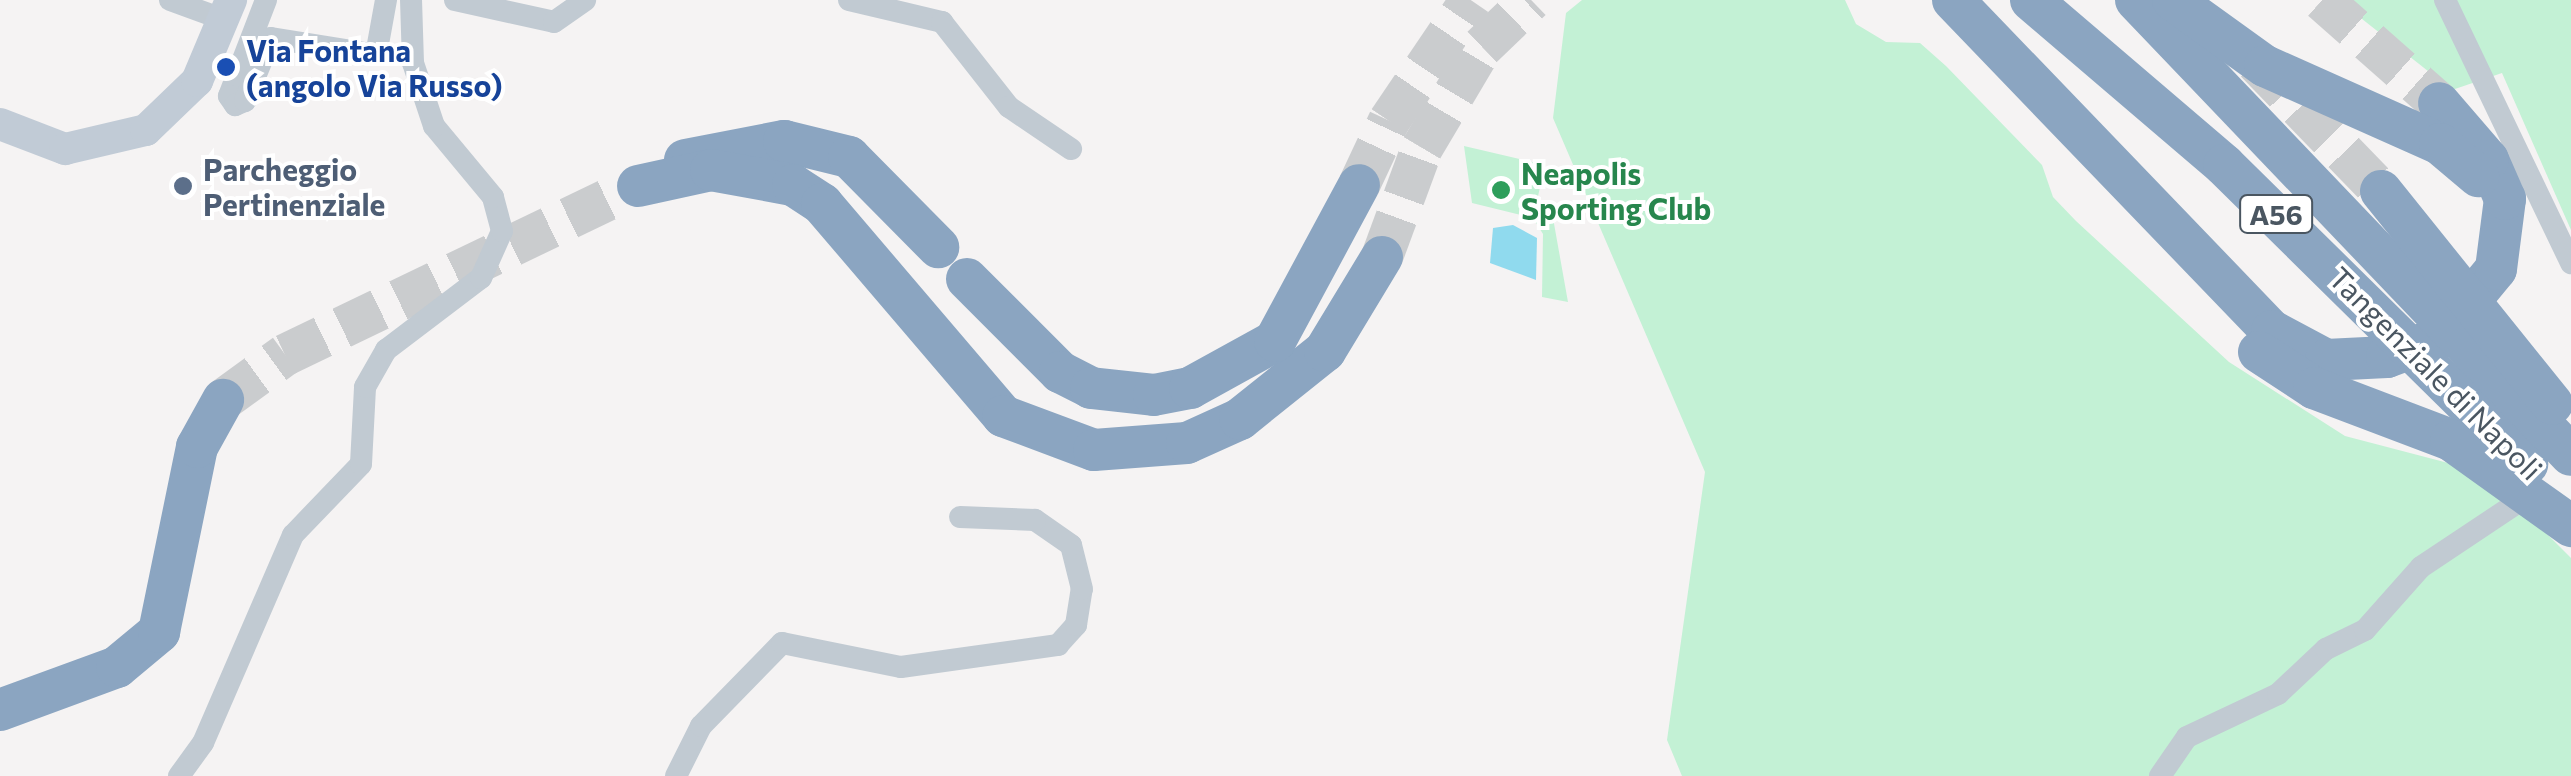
<!DOCTYPE html>
<style>
body{margin:0}
#map{position:relative;width:2571px;height:776px;overflow:hidden;background:#f5f3f3;font-family:Commissioner,sans-serif}
div>[style]{position:absolute}
.green>*{inset:0;background:#c3f1d5}
.water>*{inset:0;background:#90daee}
.highway-tunnel>*{height:42px;margin-top:-21px;transform-origin:0;background:repeating-linear-gradient(90deg,#caccce 0 42px,transparent 0 63px)}
.street>*{height:22px;margin:-11px;padding:0 11px;transform-origin:11px;border-radius:11px;background:#c1cad2}
.secondary>*{height:32px;margin:-16px;padding:0 16px;transform-origin:16px;border-radius:16px;background:#c1cbd6}
.highway>*{height:42px;margin:-21px;padding:0 21px;transform-origin:21px;border-radius:21px;background:#8ba5c1}
.dots>*{width:28px;height:28px;translate:-50% -50%;box-sizing:border-box;border:5px solid #fff;border-radius:50%}
span{translate:-50% -50%;white-space:nowrap;text-align:center;line-height:1.15;-webkit-text-stroke:8px #fff;paint-order:stroke}
.shield-label span{padding:2px 8px;background:#fff;border:2px solid;border-radius:8px;-webkit-text-stroke-width:0}
.shield-label{font-size:28px;color:#4a5661;font-weight:700}
.transit-label{font-size:30px;color:#164399;font-weight:700}
.left{translate:0 -50%;text-align:left}
.service-label{font-size:30px;color:#4e5e75;font-weight:700}
.leisure-label{font-size:30px;color:#27864d;font-weight:700}
.street-label{font-size:30px;color:#4a5661}
</style>
<div id="map">
<div class="green">
<div style="clip-path:polygon(1582px 0,1845px 0,1856px 24px,1886px 42px,1920px 43px,1946px 66px,2042px 165px,2053px 197px,2076px 221px,2229px 362px,2345px 436px,2452px 464px,2507px 494px,2571px 558px,2571px 776px,1682px 776px,1667px 740px,1705px 472px,1553px 118px,1566px 13px)"></div>
<div style="clip-path:polygon(2338px 0,2571px 0,2571px 230px,2502px 73px,2452px 90px)"></div>
<div style="clip-path:polygon(1464px 146px,1545px 165px,1534px 214px,1553px 218px,1568px 302px,1542px 297px,1543px 234px,1533px 218px,1472px 203px)"></div>
</div>
<div class="water">
<div style="clip-path:polygon(1513px 225px,1537px 238px,1536px 280px,1490px 263px,1493px 228px)"></div>
</div>
<div class="highway-tunnel">
<div style="left:2322px;top:0;width:156px;rotate:41.4deg"></div>
<div style="left:2256px;top:62px;width:180px;rotate:45.9deg"></div>
<div style="left:1359px;top:185px;width:71px;rotate:-64.9deg"></div>
<div style="left:1389px;top:121px;width:146px;rotate:-55.9deg"></div>
<div style="left:1382px;top:257px;width:116px;rotate:-69.8deg"></div>
<div style="left:1422px;top:148px;width:117px;rotate:-59.3deg"></div>
<div style="left:1482px;top:47px;width:68px;rotate:-43.8deg"></div>
<div style="left:223px;top:400px;width:77px;rotate:-36deg"></div>
<div style="left:285px;top:355px;width:369px;rotate:-25.7deg"></div>
</div>
<div class="street">
<div style="left:170px;top:0;width:59px;rotate:20deg"></div>
<div style="left:266px;top:0;width:103px;rotate:111.1deg"></div>
<div style="left:229px;top:96px;width:11px;rotate:56deg"></div>
<div style="left:235px;top:105px;width:11px;rotate:-22deg"></div>
<div style="left:245px;top:101px;width:68px;rotate:-67.6deg"></div>
<div style="left:271px;top:38px;width:106px;rotate:9.2deg"></div>
<div style="left:376px;top:55px;width:56px;rotate:-79.7deg"></div>
<div style="left:455px;top:0;width:101px;rotate:12.5deg"></div>
<div style="left:554px;top:22px;width:38px;rotate:-35deg"></div>
<div style="left:849px;top:0;width:96px;rotate:13.3deg"></div>
<div style="left:942px;top:22px;width:108px;rotate:51.8deg"></div>
<div style="left:1009px;top:107px;width:75px;rotate:34.1deg"></div>
<div style="left:2445px;top:0;width:292px;rotate:64.4deg"></div>
<div style="left:179px;top:776px;width:41px;rotate:-54deg"></div>
<div style="left:203px;top:743px;width:227px;rotate:-66.6deg"></div>
<div style="left:293px;top:535px;width:98px;rotate:-46.2deg"></div>
<div style="left:361px;top:464px;width:77px;rotate:-87deg"></div>
<div style="left:365px;top:387px;width:43px;rotate:-60.4deg"></div>
<div style="left:386px;top:350px;width:119px;rotate:-37.2deg"></div>
<div style="left:481px;top:278px;width:51px;rotate:-65.9deg"></div>
<div style="left:502px;top:231px;width:35px;rotate:-105deg"></div>
<div style="left:493px;top:197px;width:92px;rotate:-129.7deg"></div>
<div style="left:434px;top:126px;width:66px;rotate:-108.4deg"></div>
<div style="left:413px;top:63px;width:63px;rotate:-91.8deg"></div>
<div style="left:676px;top:776px;width:56px;rotate:-63.4deg"></div>
<div style="left:701px;top:726px;width:116px;rotate:-45.7deg"></div>
<div style="left:782px;top:643px;width:121px;rotate:11.4deg"></div>
<div style="left:901px;top:667px;width:159px;rotate:-8deg"></div>
<div style="left:1058px;top:645px;width:27px;rotate:-48deg"></div>
<div style="left:1076px;top:625px;width:36px;rotate:-81deg"></div>
<div style="left:1082px;top:589px;width:45px;rotate:-104deg"></div>
<div style="left:1071px;top:545px;width:44px;rotate:-145.2deg"></div>
<div style="left:1035px;top:520px;width:75px;rotate:-177.7deg"></div>
<div style="left:2160px;top:776px;width:47px;rotate:-55.3deg"></div>
<div style="left:2187px;top:737px;width:101px;rotate:-25.3deg"></div>
<div style="left:2278px;top:694px;width:66px;rotate:-43.2deg"></div>
<div style="left:2326px;top:649px;width:43px;rotate:-26deg"></div>
<div style="left:2365px;top:630px;width:84px;rotate:-48.4deg"></div>
<div style="left:2421px;top:567px;width:112px;rotate:-33.7deg"></div>
</div>
<div class="secondary">
<div style="left:0;top:124px;width:70px;rotate:21deg"></div>
<div style="left:65px;top:149px;width:83px;rotate:-13.2deg"></div>
<div style="left:146px;top:130px;width:71px;rotate:-43.9deg"></div>
<div style="left:197px;top:81px;width:88px;rotate:-67.2deg"></div>
</div>
<div class="highway">
<div style="left:1953px;top:0;width:460px;rotate:46.1deg"></div>
<div style="left:2272px;top:331px;width:61px;rotate:28.2deg"></div>
<div style="left:2326px;top:360px;width:61px;rotate:-2.8deg"></div>
<div style="left:2387px;top:357px;width:55px;rotate:-20.1deg"></div>
<div style="left:2439px;top:338px;width:89px;rotate:-50.4deg"></div>
<div style="left:2496px;top:269px;width:71px;rotate:-82.7deg"></div>
<div style="left:2505px;top:199px;width:43px;rotate:-113.6deg"></div>
<div style="left:2488px;top:160px;width:75px;rotate:-130.7deg"></div>
<div style="left:2031px;top:0;width:254px;rotate:40.5deg"></div>
<div style="left:2224px;top:165px;width:426px;rotate:44.6deg"></div>
<div style="left:2136px;top:0;width:629px;rotate:46.29deg"></div>
<div style="left:2173px;top:0;width:113px;rotate:35.7deg"></div>
<div style="left:2265px;top:66px;width:192px;rotate:24deg"></div>
<div style="left:2440px;top:144px;width:50px;rotate:40.1deg"></div>
<div style="left:685px;top:160px;width:101px;rotate:-10.9deg"></div>
<div style="left:784px;top:141px;width:67px;rotate:13.8deg"></div>
<div style="left:849px;top:157px;width:127px;rotate:45.3deg"></div>
<div style="left:638px;top:186px;width:75px;rotate:-12.4deg"></div>
<div style="left:711px;top:170px;width:83px;rotate:10.4deg"></div>
<div style="left:793px;top:185px;width:35px;rotate:33deg"></div>
<div style="left:822px;top:204px;width:279px;rotate:49.5deg"></div>
<div style="left:1003px;top:416px;width:97px;rotate:20.5deg"></div>
<div style="left:1094px;top:450px;width:93px;rotate:-4.3deg"></div>
<div style="left:1187px;top:443px;width:58px;rotate:-24.4deg"></div>
<div style="left:1240px;top:419px;width:109px;rotate:-38.7deg"></div>
<div style="left:1325px;top:351px;width:110px;rotate:-58.8deg"></div>
<div style="left:2381px;top:191px;width:273px;rotate:51.2deg"></div>
<div style="left:967px;top:279px;width:132px;rotate:45deg"></div>
<div style="left:1060px;top:372px;width:35px;rotate:27deg"></div>
<div style="left:1091px;top:388px;width:63px;rotate:6.3deg"></div>
<div style="left:1154px;top:395px;width:37px;rotate:-11deg"></div>
<div style="left:1190px;top:388px;width:97px;rotate:-28.9deg"></div>
<div style="left:1275px;top:341px;width:177px;rotate:-61.7deg"></div>
<div style="left:2259px;top:352px;width:66px;rotate:33.2deg"></div>
<div style="left:2314px;top:388px;width:147px;rotate:20.8deg"></div>
<div style="left:2451px;top:440px;width:148px;rotate:35.6deg"></div>
<div style="left:0;top:710px;width:125px;rotate:-20.2deg"></div>
<div style="left:117px;top:667px;width:55px;rotate:-39.8deg"></div>
<div style="left:159px;top:632px;width:189px;rotate:-78.4deg"></div>
<div style="left:197px;top:447px;width:54px;rotate:-61deg"></div>
</div>
<div class="dots">
<div style="left:226px;top:67px;background:#1a4fb4"></div>
<div style="left:183px;top:186px;background:#5c6f8a"></div>
<div style="left:1501px;top:190px;background:#2e9e5b"></div>
</div>
<div class="shield-label">
<span style="left:2276px;top:214px">A56</span>
</div>
<div class="transit-label">
<span class="left" style="left:246px;top:67px">Via Fontana<br>(angolo Via Russo)</span>
</div>
<div class="service-label">
<span class="left" style="left:203px;top:186px">Parcheggio<br>Pertinenziale</span>
</div>
<div class="leisure-label">
<span class="left" style="left:1521px;top:190px">Neapolis<br>Sporting Club</span>
</div>
<div class="street-label">
<span style="left:2436px;top:373px;rotate:45deg">Tangenziale di Napoli</span>
</div>
</div>
